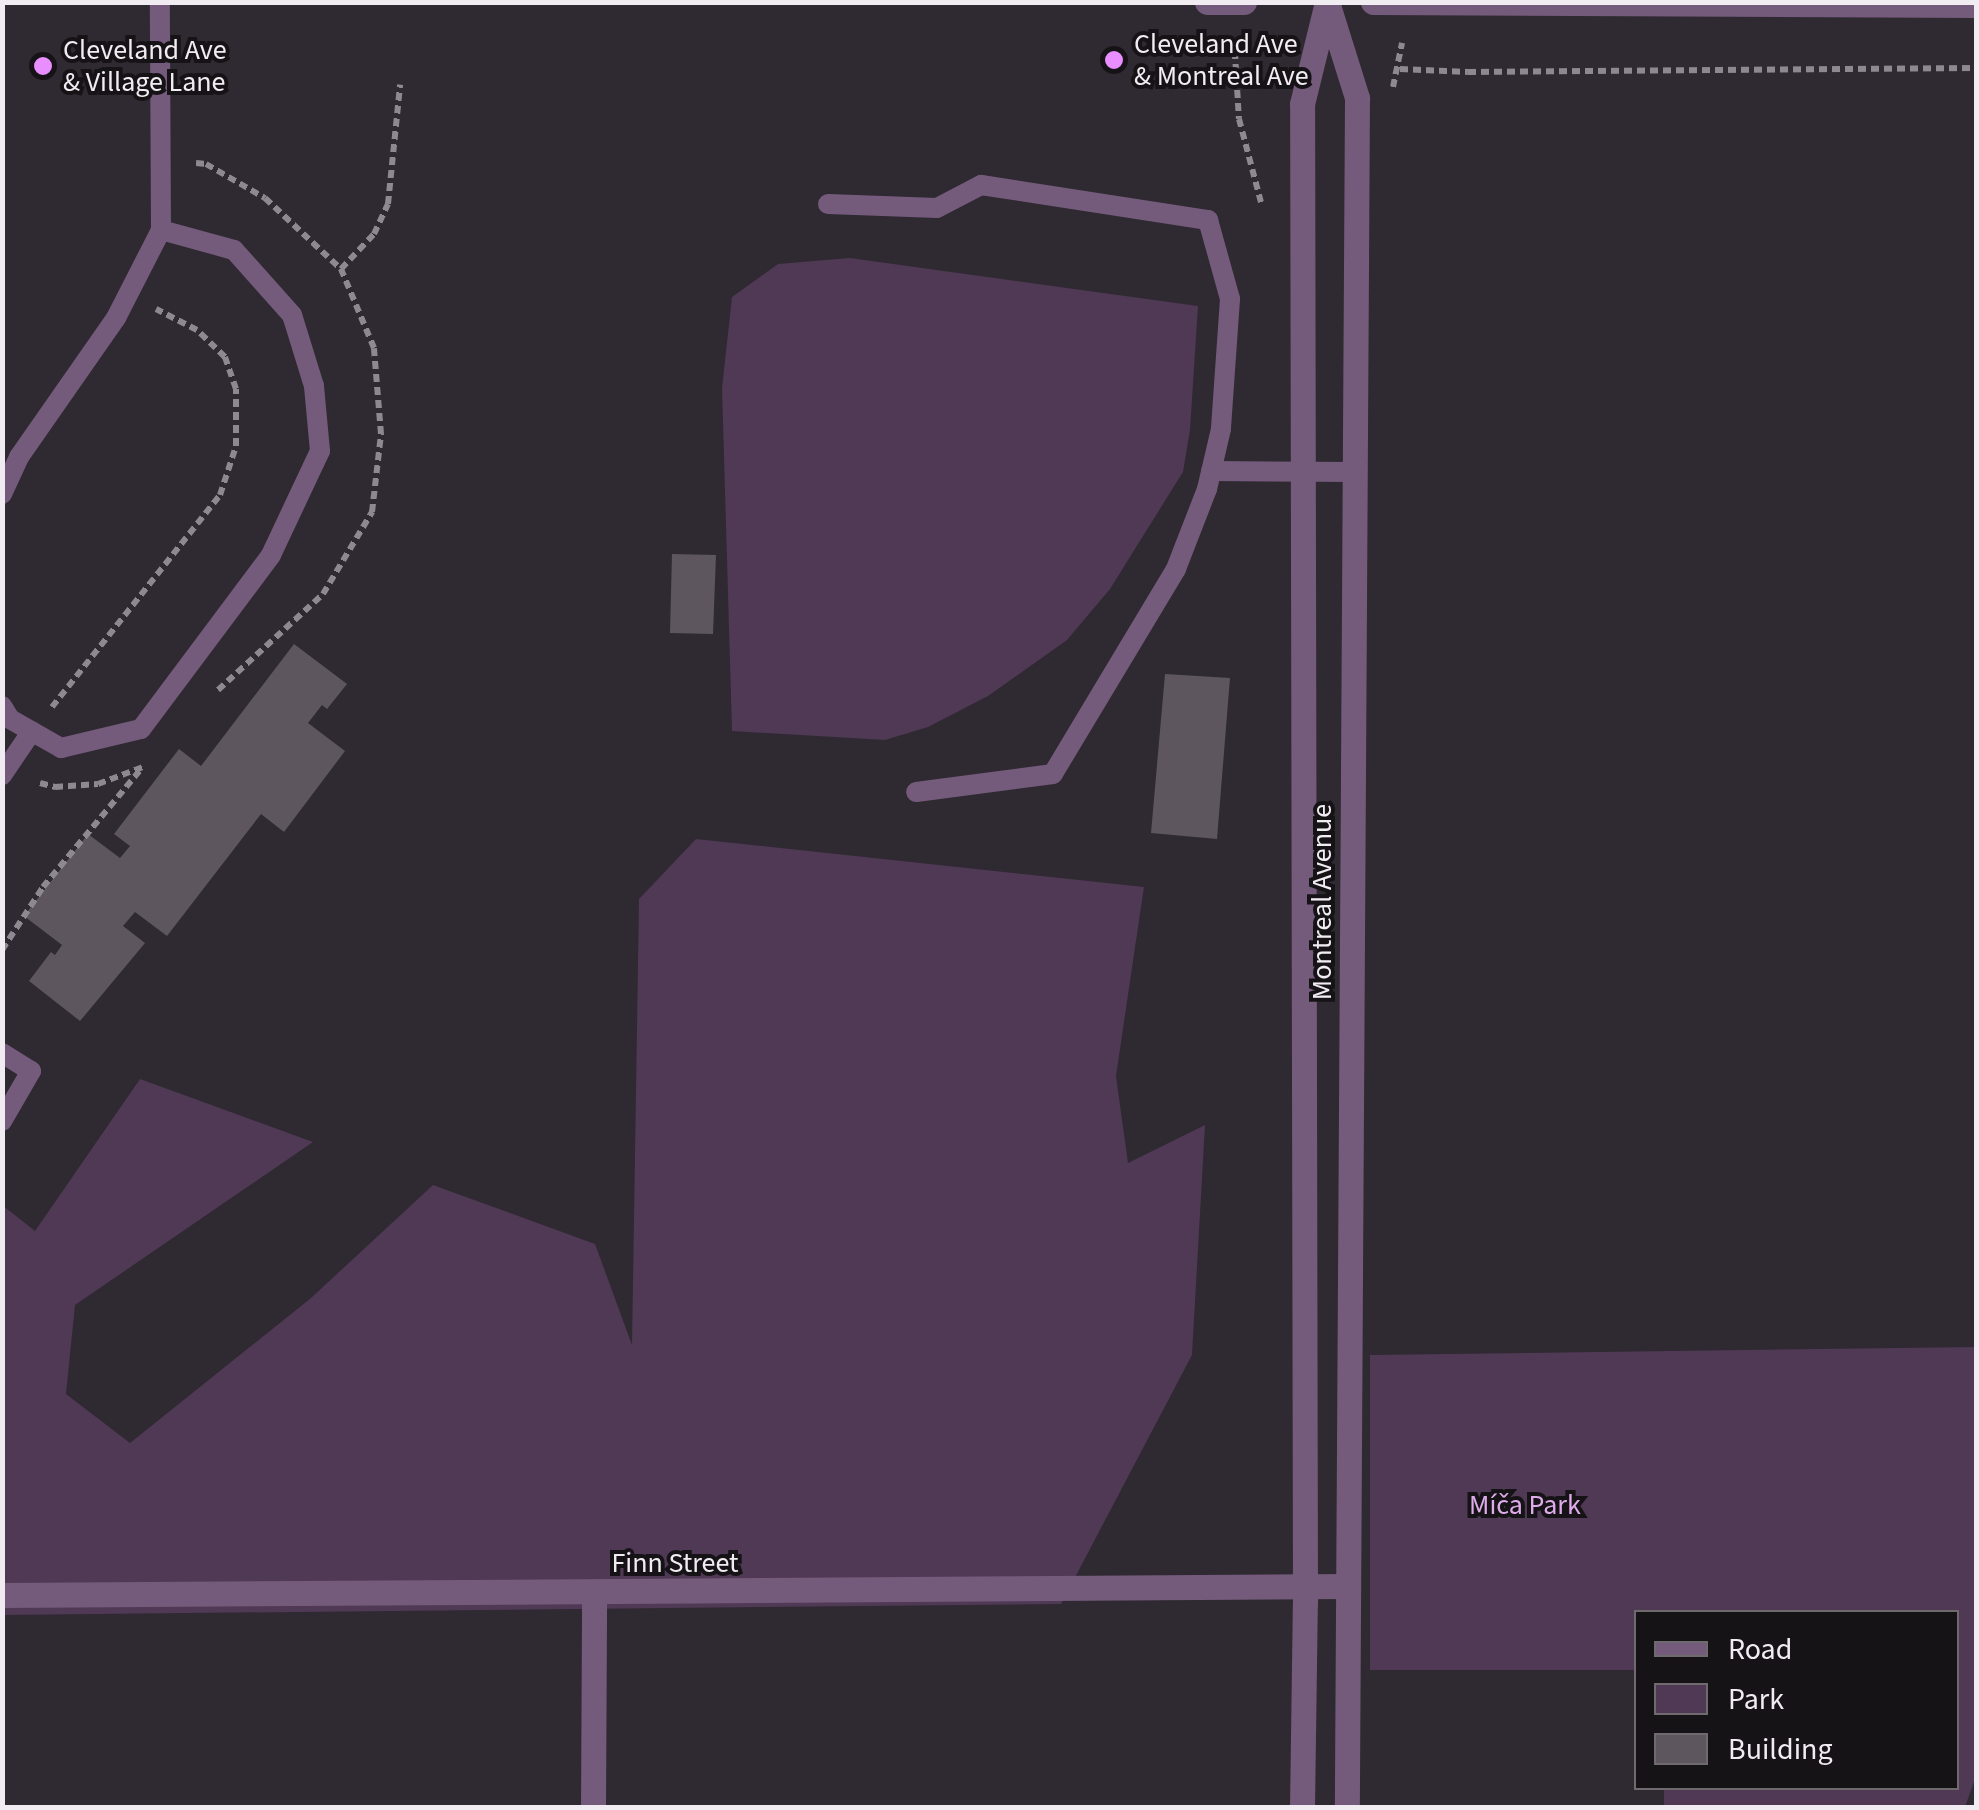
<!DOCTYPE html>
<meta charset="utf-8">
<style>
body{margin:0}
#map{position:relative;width:1979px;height:1810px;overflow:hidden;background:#2f2931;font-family:"Source Sans 3",sans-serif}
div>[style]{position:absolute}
.green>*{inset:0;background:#4f3955}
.building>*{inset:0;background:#5d565f}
.path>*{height:6px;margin-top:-3px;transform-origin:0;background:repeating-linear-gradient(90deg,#8e8990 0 8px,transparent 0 13px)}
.service>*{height:20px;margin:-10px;padding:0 10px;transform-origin:10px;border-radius:10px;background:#745b7b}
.minor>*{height:25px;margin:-12.5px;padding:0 12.5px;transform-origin:12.5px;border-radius:12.5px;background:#745b7b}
.tertiary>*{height:25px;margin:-12.5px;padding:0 12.5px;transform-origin:12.5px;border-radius:12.5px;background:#745b7b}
.dots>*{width:28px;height:28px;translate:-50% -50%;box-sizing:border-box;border:5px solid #161316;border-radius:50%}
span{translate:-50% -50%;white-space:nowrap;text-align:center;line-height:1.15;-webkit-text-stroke:8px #161316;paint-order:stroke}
.poi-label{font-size:28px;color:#f1ecf2}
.left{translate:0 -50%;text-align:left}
.street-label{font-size:28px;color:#f1ecf2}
.park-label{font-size:28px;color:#deacea}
.frame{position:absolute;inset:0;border:5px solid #f1ecf2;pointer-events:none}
.legend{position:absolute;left:1634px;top:1610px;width:325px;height:180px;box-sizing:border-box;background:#161316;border:2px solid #6e6a6e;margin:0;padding:12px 18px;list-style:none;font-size:30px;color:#f1ecf2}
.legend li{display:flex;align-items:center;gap:20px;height:50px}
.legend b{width:50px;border:2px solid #6e6a6e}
</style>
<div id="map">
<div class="green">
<div style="clip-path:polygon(850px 258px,1198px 306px,1190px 430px,1183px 472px,1110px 589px,1067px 640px,988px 696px,928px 727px,885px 740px,732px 731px,722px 388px,732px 297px,778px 264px)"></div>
<div style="clip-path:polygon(696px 839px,1144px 887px,1116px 1076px,1128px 1163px,1205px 1125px,1192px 1355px,1061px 1604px,3px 1615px,2px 1205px,35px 1231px,140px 1079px,313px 1142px,75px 1305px,66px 1394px,130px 1443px,311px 1298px,433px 1185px,595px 1244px,632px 1345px,639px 899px)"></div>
<div style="clip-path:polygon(1976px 1347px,1976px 1776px,1965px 1807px,1664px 1807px,1664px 1788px,1956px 1788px,1956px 1612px,1636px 1612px,1636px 1670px,1370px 1670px,1370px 1355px)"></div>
</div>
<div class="building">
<div style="clip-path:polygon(672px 554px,716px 555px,713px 634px,670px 633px)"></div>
<div style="clip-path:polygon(294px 644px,347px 684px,327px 709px,322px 705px,308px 723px,345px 751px,284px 832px,261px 814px,167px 936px,135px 912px,123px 926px,145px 943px,80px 1021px,29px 981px,51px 952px,55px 955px,62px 945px,24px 916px,88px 834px,120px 858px,130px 846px,114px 834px,179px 749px,201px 766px)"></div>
<div style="clip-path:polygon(1165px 674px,1230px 678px,1217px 839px,1151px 833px)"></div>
</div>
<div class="path">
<div style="left:1234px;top:38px;width:81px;rotate:86.5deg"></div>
<div style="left:1239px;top:119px;width:86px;rotate:75.2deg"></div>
<div style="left:1400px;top:69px;width:68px;rotate:2.5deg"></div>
<div style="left:1468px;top:72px;width:508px;rotate:-0.45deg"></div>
<div style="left:1393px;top:87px;width:45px;rotate:-78.4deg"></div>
<div style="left:196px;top:163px;width:10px;rotate:6deg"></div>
<div style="left:206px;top:164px;width:68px;rotate:30deg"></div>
<div style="left:265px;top:198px;width:104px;rotate:43.1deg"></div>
<div style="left:341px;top:269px;width:48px;rotate:-46.7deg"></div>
<div style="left:374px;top:234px;width:33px;rotate:-65deg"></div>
<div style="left:388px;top:204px;width:120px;rotate:-84.2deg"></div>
<div style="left:218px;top:690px;width:142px;rotate:-42.4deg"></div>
<div style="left:323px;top:594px;width:96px;rotate:-59.1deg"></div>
<div style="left:372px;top:512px;width:79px;rotate:-83.4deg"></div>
<div style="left:381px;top:434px;width:86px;rotate:-94.7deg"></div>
<div style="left:374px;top:348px;width:86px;rotate:-112.7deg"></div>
<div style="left:52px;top:707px;width:270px;rotate:-51.6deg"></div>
<div style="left:220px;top:495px;width:52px;rotate:-71.9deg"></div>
<div style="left:236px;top:446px;width:57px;rotate:-90deg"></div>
<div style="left:236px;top:389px;width:34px;rotate:-109deg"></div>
<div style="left:225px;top:357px;width:39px;rotate:-136deg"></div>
<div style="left:197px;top:330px;width:46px;rotate:-152.9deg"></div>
<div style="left:40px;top:783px;width:16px;rotate:15deg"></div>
<div style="left:55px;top:787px;width:43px;rotate:-4deg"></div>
<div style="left:98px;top:784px;width:48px;rotate:-20.7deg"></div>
<div style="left:2px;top:950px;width:75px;rotate:-56.9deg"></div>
<div style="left:43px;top:887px;width:152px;rotate:-50.3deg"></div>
</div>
<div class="service">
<div style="left:828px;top:204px;width:109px;rotate:2.1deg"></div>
<div style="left:937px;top:208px;width:50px;rotate:-27.6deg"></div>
<div style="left:981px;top:185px;width:230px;rotate:8.8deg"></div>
<div style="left:1208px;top:220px;width:82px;rotate:74.4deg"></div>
<div style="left:1230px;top:299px;width:130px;rotate:94deg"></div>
<div style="left:1221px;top:429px;width:62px;rotate:103.1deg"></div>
<div style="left:1207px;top:489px;width:86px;rotate:111.2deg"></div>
<div style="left:1176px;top:569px;width:239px;rotate:121deg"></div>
<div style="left:1053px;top:774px;width:138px;rotate:172.5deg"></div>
<div style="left:1211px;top:471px;width:144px;rotate:0.4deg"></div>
<div style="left:2px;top:494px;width:41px;rotate:-65.3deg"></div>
<div style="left:19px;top:457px;width:169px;rotate:-55.1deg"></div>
<div style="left:116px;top:318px;width:99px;rotate:-62.9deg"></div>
<div style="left:161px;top:230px;width:228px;rotate:-90.3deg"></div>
<div style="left:2px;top:706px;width:15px;rotate:58deg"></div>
<div style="left:10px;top:719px;width:59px;rotate:29.6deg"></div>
<div style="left:61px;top:748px;width:82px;rotate:-13.4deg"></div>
<div style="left:141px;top:729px;width:217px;rotate:-53.2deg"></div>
<div style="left:271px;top:555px;width:115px;rotate:-64.8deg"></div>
<div style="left:320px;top:451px;width:65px;rotate:-95.3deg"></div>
<div style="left:314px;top:386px;width:74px;rotate:-107.2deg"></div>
<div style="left:292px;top:315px;width:87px;rotate:-131.7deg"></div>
<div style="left:234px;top:250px;width:76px;rotate:-164.7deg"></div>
<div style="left:2px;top:775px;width:53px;rotate:-55.7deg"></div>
<div style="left:2px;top:1053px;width:34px;rotate:32deg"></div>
<div style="left:31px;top:1071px;width:58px;rotate:120.1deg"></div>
</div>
<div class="minor">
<div style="left:2px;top:1595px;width:1345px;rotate:-0.38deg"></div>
<div style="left:593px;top:1808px;width:214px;rotate:-89.7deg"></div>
</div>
<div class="tertiary">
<div style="left:1207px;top:2px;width:37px"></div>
<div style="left:1327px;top:2px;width:101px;rotate:72.6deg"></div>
<div style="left:1357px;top:98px;width:1710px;rotate:90.34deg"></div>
<div style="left:1373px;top:2px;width:603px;rotate:0.29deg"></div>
<div style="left:1302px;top:1808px;width:205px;rotate:-89.2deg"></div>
<div style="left:1305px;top:1603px;width:1499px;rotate:-90.11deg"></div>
<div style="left:1302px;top:104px;width:105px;rotate:-76.2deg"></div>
</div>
<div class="dots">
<div style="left:1114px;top:60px;background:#e88eff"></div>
<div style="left:43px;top:66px;background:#e88eff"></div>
</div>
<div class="poi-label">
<span class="left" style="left:1134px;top:60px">Cleveland Ave<br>&amp; Montreal Ave</span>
<span class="left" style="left:63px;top:66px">Cleveland Ave<br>&amp; Village Lane</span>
</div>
<div class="street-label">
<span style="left:1322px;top:902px;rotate:-90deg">Montreal Avenue</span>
<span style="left:675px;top:1563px">Finn Street</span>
</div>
<div class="park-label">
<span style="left:1525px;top:1505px">Míča Park</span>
</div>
<div class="frame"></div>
<ul class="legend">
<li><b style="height:12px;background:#745b7b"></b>Road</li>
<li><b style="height:28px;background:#4f3955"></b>Park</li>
<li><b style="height:28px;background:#5d565f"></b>Building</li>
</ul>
</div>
